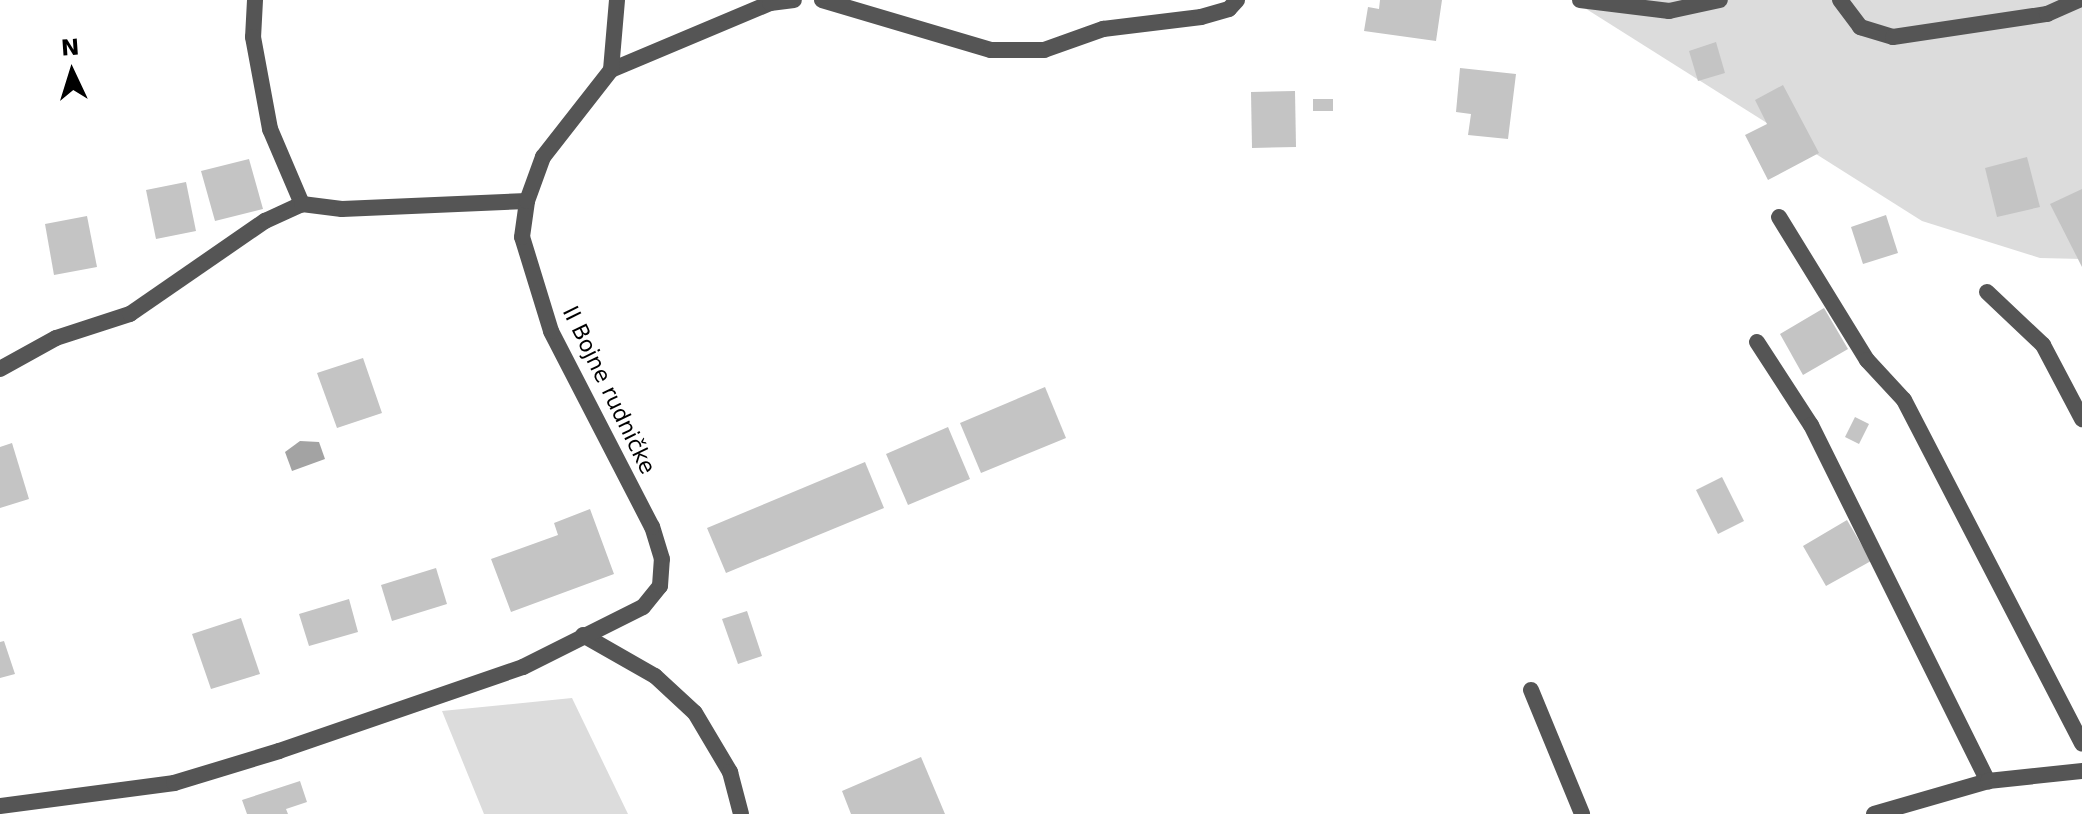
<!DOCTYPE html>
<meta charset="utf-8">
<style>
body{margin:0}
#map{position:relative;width:2082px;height:814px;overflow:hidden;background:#fff;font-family:"DejaVu Sans",sans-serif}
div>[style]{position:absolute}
.green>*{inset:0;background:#dcdcdc}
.water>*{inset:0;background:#a3a3a3}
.building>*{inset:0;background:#c4c4c4}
.service>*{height:16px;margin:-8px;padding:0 8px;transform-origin:8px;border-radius:8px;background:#555}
.minor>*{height:16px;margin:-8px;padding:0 8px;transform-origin:8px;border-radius:8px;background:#555}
span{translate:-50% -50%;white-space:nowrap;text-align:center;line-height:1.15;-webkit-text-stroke:8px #fff;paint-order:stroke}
.street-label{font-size:22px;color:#000}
.north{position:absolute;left:32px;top:32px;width:80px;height:80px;-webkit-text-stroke:6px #fff;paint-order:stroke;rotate:356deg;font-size:22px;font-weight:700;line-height:32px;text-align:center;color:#000}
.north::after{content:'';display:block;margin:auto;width:28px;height:36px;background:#000;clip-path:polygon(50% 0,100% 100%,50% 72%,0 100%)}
</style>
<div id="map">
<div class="green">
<div style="clip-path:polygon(1572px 0,2082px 0,2082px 259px,2040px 258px,1922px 221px)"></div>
<div style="clip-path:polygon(572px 698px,628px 814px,484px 814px,442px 711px)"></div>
</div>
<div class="water">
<div style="clip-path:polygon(300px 441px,319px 442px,325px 459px,292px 471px,285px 452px)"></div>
</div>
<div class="building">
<div style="clip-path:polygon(1380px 0,1442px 0,1436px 41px,1364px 31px,1368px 7px,1379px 9px)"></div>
<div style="clip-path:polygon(1716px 42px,1725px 73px,1698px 81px,1689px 51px)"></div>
<div style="clip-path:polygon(1460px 68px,1516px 74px,1508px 139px,1468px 135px,1471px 114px,1456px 112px)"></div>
<div style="clip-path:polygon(1783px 85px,1819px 153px,1768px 180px,1745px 135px,1767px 124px,1755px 100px)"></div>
<div style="clip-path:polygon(1295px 91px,1296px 147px,1252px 148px,1251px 92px)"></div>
<div style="clip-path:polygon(1313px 99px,1333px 99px,1333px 111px,1313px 111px)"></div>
<div style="clip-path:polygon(2027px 157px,2040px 207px,1997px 217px,1985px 168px)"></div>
<div style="clip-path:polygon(249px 159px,263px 209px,215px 221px,201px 171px)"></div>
<div style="clip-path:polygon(186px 182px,196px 231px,156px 239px,146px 190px)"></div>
<div style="clip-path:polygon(2082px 189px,2082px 267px,2050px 204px)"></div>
<div style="clip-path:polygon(1886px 215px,1898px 253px,1863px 264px,1851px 227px)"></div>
<div style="clip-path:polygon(87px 216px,97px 267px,54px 275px,45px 224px)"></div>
<div style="clip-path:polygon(1824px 308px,1848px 349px,1803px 375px,1780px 334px)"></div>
<div style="clip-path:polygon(363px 358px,382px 413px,337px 428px,317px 373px)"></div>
<div style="clip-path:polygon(1045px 387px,1066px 438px,981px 473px,960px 423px)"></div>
<div style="clip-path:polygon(1855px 417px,1869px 424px,1859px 444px,1845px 437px)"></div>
<div style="clip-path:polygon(948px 427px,970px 479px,908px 505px,886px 454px)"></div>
<div style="clip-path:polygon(12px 443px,29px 499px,0 508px,0 447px)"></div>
<div style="clip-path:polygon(865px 462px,884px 508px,726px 573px,707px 528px)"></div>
<div style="clip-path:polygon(1722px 477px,1744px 521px,1718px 534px,1696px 490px)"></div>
<div style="clip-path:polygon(590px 509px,614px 574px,511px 612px,491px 559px,558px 535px,554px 523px)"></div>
<div style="clip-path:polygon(1847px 520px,1871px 561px,1826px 586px,1803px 546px)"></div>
<div style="clip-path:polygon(436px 568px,447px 604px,392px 621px,381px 585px)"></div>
<div style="clip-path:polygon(349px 599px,358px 632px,309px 646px,299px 614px)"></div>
<div style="clip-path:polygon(747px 611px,762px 656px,738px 664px,722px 619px)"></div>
<div style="clip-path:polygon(241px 618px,260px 674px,211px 689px,192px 634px)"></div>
<div style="clip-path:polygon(4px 641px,15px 674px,0 678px,0 642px)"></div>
<div style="clip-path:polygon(921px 757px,945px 814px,851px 814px,842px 791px)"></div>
<div style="clip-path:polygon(300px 781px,307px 802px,286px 809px,288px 814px,247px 814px,242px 800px)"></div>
</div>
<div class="service">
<div style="left:1779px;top:217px;width:168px;rotate:58.4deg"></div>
<div style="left:1867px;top:360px;width:54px;rotate:47.2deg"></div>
<div style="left:1904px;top:400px;width:387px;rotate:62.6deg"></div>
<div style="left:1987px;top:292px;width:77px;rotate:43.4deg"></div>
<div style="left:2043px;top:345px;width:84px;rotate:62.2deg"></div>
<div style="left:1757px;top:342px;width:99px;rotate:57deg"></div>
<div style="left:1811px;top:425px;width:398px;rotate:63.6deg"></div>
<div style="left:1531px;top:690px;width:134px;rotate:67.6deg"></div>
</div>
<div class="minor">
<div style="left:255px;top:0;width:37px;rotate:93deg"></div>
<div style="left:253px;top:37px;width:94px;rotate:79.5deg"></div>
<div style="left:270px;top:129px;width:82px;rotate:66.9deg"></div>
<div style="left:822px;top:0;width:176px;rotate:16.5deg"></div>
<div style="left:991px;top:50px;width:53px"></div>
<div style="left:1044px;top:50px;width:63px;rotate:-19.6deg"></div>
<div style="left:1103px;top:29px;width:99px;rotate:-7deg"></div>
<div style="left:1201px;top:17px;width:29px;rotate:-16deg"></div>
<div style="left:1229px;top:9px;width:12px;rotate:-48deg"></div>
<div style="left:1580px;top:0;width:90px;rotate:7deg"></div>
<div style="left:1669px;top:11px;width:52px;rotate:-12.2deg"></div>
<div style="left:1840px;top:0;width:34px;rotate:53deg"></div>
<div style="left:1860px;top:27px;width:34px;rotate:17deg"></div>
<div style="left:1893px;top:37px;width:156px;rotate:-8.5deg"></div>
<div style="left:2047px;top:14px;width:35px;rotate:-24deg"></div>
<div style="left:611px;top:70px;width:173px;rotate:-22.8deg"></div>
<div style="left:770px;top:3px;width:24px;rotate:-7deg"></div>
<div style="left:0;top:369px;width:64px;rotate:-29deg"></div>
<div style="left:56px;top:338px;width:78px;rotate:-18deg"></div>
<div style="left:130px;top:314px;width:164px;rotate:-34.6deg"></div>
<div style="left:265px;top:221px;width:41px;rotate:-24.7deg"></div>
<div style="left:302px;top:204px;width:40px;rotate:7.1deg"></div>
<div style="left:342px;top:209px;width:185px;rotate:-2.5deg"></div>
<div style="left:583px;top:635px;width:83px;rotate:29.7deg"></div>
<div style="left:655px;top:676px;width:54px;rotate:42.8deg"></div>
<div style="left:695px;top:713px;width:69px;rotate:59.3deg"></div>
<div style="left:730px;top:772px;width:43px;rotate:75.3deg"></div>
<div style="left:0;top:806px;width:176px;rotate:-7.5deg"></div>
<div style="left:174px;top:783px;width:110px;rotate:-16.9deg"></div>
<div style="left:279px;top:751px;width:258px;rotate:-19deg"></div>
<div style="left:523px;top:667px;width:134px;rotate:-26.6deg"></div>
<div style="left:643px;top:607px;width:27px;rotate:-51deg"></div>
<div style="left:660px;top:586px;width:27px;rotate:-86deg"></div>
<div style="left:662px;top:559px;width:34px;rotate:-107deg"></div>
<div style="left:652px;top:527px;width:220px;rotate:-117.3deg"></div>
<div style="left:551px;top:331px;width:98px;rotate:-107.1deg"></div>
<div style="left:522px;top:237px;width:36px;rotate:-82deg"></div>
<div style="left:527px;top:201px;width:47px;rotate:-70deg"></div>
<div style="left:543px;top:157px;width:110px;rotate:-52deg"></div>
<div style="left:611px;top:70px;width:70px;rotate:-85.1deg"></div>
<div style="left:1874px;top:814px;width:119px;rotate:-16.1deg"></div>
<div style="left:1988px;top:781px;width:95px;rotate:-6.1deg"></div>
</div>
<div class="street-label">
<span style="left:609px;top:390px;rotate:64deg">II Bojne rudničke</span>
</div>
<div class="north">N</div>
</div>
